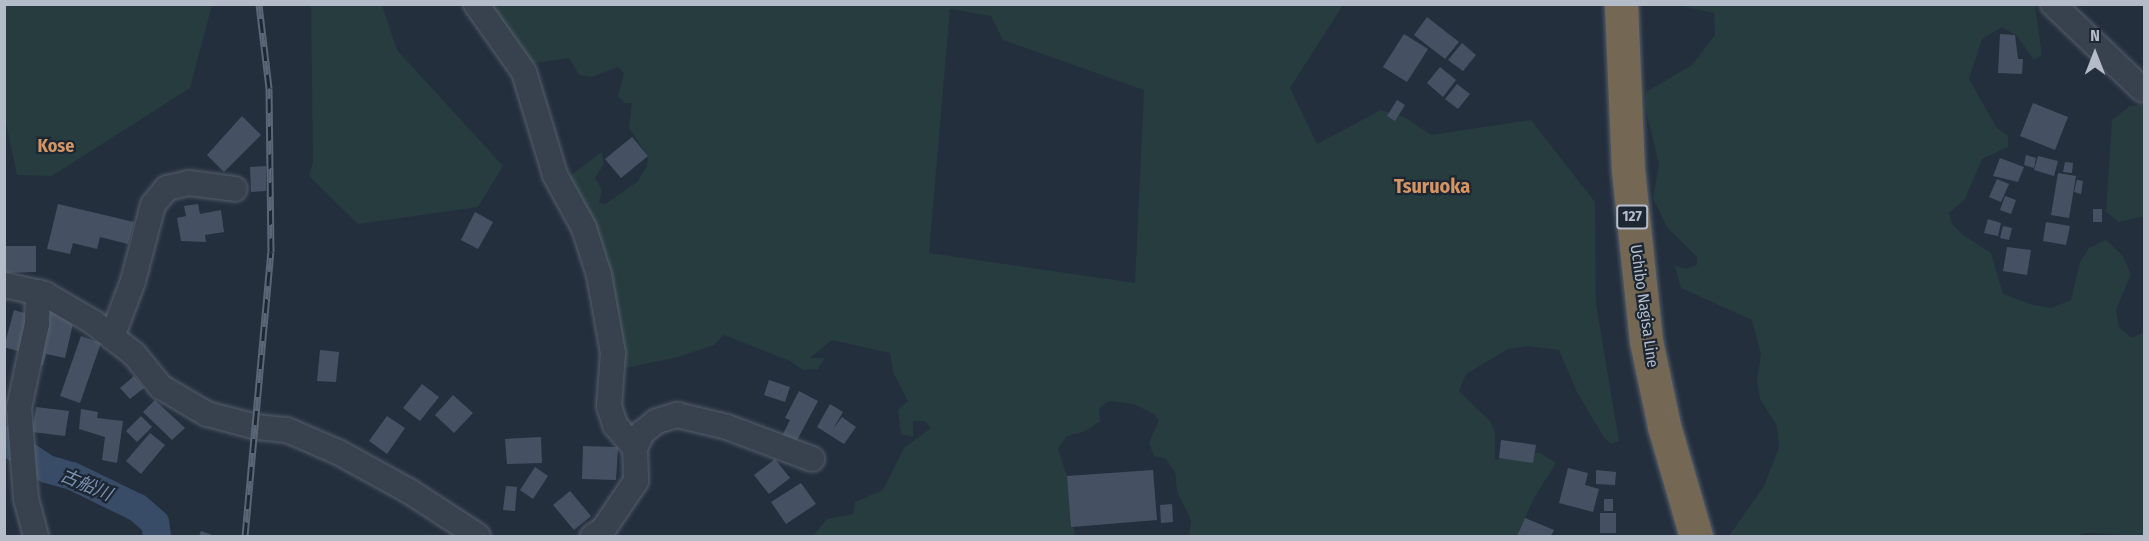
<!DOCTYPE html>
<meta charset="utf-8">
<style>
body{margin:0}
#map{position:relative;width:2149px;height:541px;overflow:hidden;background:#242f3e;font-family:"Fira Sans Condensed","Noto Sans JP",sans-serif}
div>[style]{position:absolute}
.green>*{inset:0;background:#263c3f}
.river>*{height:28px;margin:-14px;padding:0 14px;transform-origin:14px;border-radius:14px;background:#394c67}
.building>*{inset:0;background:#455162}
.roads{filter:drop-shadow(0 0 2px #565f6c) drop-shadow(0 0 2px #565f6c)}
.minor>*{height:24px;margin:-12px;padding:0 12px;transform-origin:12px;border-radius:12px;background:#38414e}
.highway>*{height:33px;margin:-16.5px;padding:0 16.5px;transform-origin:16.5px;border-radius:16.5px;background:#746855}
.rail>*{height:7px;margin-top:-3.5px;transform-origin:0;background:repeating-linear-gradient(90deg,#1d2633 0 14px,#5a6575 0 28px);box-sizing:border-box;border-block:2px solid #5a6575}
span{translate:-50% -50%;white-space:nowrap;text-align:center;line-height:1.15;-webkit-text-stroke:4.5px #1d2633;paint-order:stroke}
.shield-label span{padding:2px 4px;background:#1d2633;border:2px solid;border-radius:4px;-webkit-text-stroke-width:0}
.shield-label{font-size:15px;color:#b4bcc9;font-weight:700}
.street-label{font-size:16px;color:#b4bcc9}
.neighbourhood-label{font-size:18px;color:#d59563;font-weight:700}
.water-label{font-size:18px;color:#7c92b1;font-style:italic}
.quarter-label{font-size:20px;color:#d59563;font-weight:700}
.frame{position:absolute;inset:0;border:6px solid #b4bcc9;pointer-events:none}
.north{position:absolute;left:2065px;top:24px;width:60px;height:60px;-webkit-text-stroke:4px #1d2633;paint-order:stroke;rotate:0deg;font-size:16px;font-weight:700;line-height:24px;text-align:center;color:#b4bcc9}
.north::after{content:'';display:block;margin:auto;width:21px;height:27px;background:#b4bcc9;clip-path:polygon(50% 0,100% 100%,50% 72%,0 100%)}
</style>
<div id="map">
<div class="green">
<div style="clip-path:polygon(4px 5px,5px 4px,212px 5px,190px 88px,52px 176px,17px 175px,5px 118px)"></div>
<div style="clip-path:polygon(311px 5px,382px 5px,397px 50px,503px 166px,478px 207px,358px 224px,309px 176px,313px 162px)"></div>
<div style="clip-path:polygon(evenodd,487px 5px,1343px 5px,1290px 88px,1317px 144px,1381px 110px,1404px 117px,1431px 135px,1531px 120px,1595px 202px,1596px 304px,1619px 441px,1611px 444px,1603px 436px,1577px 392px,1559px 350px,1527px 346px,1508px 349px,1466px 374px,1459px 391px,1491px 422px,1495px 433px,1495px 460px,1521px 453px,1540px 453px,1556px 463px,1534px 498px,1517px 536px,1189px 536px,1191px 520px,1177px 491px,1175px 472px,1165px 458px,1154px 456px,1149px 443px,1159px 420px,1154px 414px,1133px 404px,1109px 401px,1099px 408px,1100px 421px,1086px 431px,1067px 436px,1058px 449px,1067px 476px,1075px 536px,813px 536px,827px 519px,853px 514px,855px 502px,883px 490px,904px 448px,931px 428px,925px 421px,913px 421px,913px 437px,901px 434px,898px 410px,908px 401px,893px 372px,890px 353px,832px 340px,810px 358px,825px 358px,818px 369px,803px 370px,790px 361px,724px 335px,714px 345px,678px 357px,625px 368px,568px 177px,602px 152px,604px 164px,595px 178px,602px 190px,599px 203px,605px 204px,637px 182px,647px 166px,648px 156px,629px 128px,632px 103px,625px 103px,618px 96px,624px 73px,618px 67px,592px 77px,579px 75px,569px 58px,535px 63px,524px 57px,487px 5px,950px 9px,991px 16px,1003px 40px,1144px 90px,1135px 283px,929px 253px,950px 9px)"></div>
<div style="clip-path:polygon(1678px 5px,2035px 5px,2042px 55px,2034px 60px,2017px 36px,2002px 27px,1982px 39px,1969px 79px,1996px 127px,2008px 136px,2008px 147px,1982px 159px,1965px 199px,1949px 213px,1952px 224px,1963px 235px,1991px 253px,2003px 294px,2030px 304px,2051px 308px,2071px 300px,2080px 262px,2089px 248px,2106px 240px,2123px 256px,2131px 274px,2116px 310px,2119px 327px,2132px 338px,2144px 332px,2144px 536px,2087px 533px,2072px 536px,1729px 536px,1764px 486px,1779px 448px,1777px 426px,1760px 399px,1757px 380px,1761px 354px,1752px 320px,1681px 288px,1675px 266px,1686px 269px,1697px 265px,1697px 257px,1667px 227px,1653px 198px,1659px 164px,1645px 106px,1646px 92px,1692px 65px,1715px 35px,1714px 13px)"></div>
<div style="clip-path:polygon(2144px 104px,2144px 216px,2119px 222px,2106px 212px,2112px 120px,2130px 106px)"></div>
</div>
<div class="river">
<div style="left:4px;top:440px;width:52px;rotate:34deg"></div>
<div style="left:47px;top:469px;width:26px;rotate:16deg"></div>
<div style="left:72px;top:476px;width:73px;rotate:25.9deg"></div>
<div style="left:138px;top:508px;width:23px;rotate:41deg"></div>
<div style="left:155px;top:523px;width:13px;rotate:81deg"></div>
</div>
<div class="building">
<div style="clip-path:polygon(1427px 17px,1459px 42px,1445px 59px,1414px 35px)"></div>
<div style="clip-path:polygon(1404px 34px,1428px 49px,1407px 82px,1383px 67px)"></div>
<div style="clip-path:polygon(2000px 34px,2015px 35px,2018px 59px,2023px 59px,2022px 74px,1998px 73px)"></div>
<div style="clip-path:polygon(1462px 43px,1476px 55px,1463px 71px,1448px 60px)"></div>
<div style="clip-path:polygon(1440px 67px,1456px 80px,1443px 97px,1427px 83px)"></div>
<div style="clip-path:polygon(1457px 84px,1470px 94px,1458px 109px,1445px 99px)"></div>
<div style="clip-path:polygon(1397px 100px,1405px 105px,1395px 121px,1387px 116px)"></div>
<div style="clip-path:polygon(2033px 103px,2068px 117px,2055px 150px,2020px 136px)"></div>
<div style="clip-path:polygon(242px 116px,261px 135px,224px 172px,207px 155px)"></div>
<div style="clip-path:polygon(632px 137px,648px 156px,621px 178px,605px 159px)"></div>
<div style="clip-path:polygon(2026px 155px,2036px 158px,2034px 168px,2024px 165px)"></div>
<div style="clip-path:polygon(2038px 156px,2058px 161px,2054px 176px,2034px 170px)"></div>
<div style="clip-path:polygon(2000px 158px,2024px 167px,2018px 182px,1993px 176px)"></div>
<div style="clip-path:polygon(2065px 162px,2073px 163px,2072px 173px,2063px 172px)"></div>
<div style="clip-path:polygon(266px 166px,266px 191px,251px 192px,250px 167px)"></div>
<div style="clip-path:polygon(2058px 173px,2076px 176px,2069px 218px,2051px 215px)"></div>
<div style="clip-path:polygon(1997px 179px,2009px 184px,2001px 202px,1989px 197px)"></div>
<div style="clip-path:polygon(2077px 180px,2083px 181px,2081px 194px,2074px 192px)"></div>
<div style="clip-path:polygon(2005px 196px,2016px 200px,2011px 214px,2000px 210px)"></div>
<div style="clip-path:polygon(58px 204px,134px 222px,128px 244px,100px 237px,97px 249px,73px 243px,70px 254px,47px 249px)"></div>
<div style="clip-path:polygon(198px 204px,200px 214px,221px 210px,224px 232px,205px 235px,206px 242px,181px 241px,177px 218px,186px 216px,184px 206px)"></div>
<div style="clip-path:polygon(2093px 209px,2102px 209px,2102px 222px,2093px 222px)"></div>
<div style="clip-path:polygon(475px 212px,493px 222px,478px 249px,461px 240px)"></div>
<div style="clip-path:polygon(1988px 219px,2001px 223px,1998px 236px,1984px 233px)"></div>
<div style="clip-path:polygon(2046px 222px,2070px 226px,2066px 245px,2043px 241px)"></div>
<div style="clip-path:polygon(2003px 226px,2012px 228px,2009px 240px,2000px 238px)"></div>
<div style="clip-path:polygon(4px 246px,36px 246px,36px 272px,4px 273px)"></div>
<div style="clip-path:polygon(2007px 247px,2031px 250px,2027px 275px,2003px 271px)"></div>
<div style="clip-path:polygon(45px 308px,75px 315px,65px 358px,46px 354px,43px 365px,32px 363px)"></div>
<div style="clip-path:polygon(14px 310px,35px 316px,24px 353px,4px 347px)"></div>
<div style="clip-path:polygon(81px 336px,101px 343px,80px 403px,60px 396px)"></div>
<div style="clip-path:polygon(320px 350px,339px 352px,336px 382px,317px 381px)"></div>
<div style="clip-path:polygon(134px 376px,144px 388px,130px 399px,120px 388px)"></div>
<div style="clip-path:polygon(769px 380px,790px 387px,785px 402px,764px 395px)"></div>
<div style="clip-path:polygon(422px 384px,439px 397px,420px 421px,403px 408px)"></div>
<div style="clip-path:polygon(799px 391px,818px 401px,795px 444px,782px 436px,790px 420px,785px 418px)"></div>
<div style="clip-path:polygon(453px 395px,473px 413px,454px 433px,435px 415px)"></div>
<div style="clip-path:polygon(155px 400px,185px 428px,172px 440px,143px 412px)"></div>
<div style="clip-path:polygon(830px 404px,843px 412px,833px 429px,842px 417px,856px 427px,844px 444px,817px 427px)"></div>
<div style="clip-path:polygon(36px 407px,69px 411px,65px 436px,32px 432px)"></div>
<div style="clip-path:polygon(81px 409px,98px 412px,97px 418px,123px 421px,117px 463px,102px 460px,105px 437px,79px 429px)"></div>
<div style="clip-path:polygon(141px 416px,152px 427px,137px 442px,126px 431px)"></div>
<div style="clip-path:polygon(387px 416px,405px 428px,387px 454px,369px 441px)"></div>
<div style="clip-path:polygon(150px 433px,165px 445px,141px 474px,126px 461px)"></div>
<div style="clip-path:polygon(541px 437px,542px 463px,507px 464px,505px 439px)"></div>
<div style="clip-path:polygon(1501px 440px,1536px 445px,1533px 463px,1499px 458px)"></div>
<div style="clip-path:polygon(583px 446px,618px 447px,616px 480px,582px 479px)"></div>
<div style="clip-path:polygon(775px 459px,790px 478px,769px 494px,754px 475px)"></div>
<div style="clip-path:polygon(535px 467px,548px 476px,533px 499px,520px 490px)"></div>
<div style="clip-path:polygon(1568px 468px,1588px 473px,1585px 485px,1599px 489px,1593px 512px,1559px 503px)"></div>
<div style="clip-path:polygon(1153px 470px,1157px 520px,1071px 527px,1067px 476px)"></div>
<div style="clip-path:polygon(1596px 470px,1616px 472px,1615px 485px,1596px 484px)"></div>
<div style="clip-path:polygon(801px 483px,816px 504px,786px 524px,771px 502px)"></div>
<div style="clip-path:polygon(506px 486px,517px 487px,515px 511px,503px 510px)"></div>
<div style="clip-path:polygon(570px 491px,591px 516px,574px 530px,553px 505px)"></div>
<div style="clip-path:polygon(1604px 499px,1613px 499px,1613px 511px,1604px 511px)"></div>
<div style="clip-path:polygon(1172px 504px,1173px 522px,1161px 523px,1160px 505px)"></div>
<div style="clip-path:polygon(1600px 513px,1616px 513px,1616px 533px,1600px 533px)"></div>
<div style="clip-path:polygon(1525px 518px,1554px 530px,1551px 536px,1517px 536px)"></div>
<div style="clip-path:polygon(201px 531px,215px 536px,199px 536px)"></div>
</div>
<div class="roads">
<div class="minor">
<div style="left:476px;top:4px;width:83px;rotate:54.8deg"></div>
<div style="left:524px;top:72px;width:108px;rotate:73.2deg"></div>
<div style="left:555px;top:175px;width:60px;rotate:61.3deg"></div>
<div style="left:584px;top:228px;width:49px;rotate:72.3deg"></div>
<div style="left:599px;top:275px;width:79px;rotate:79.8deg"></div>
<div style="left:613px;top:353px;width:53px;rotate:94.3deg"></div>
<div style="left:609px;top:406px;width:20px;rotate:72deg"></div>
<div style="left:615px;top:425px;width:30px;rotate:49deg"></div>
<div style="left:635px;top:448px;width:33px;rotate:88deg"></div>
<div style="left:636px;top:481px;width:59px;rotate:124deg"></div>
<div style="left:603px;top:530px;width:12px;rotate:149deg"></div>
<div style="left:2053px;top:4px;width:124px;rotate:43.7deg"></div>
<div style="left:4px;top:285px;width:42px;rotate:12.4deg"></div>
<div style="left:45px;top:294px;width:56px;rotate:30.3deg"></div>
<div style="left:93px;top:322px;width:52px;rotate:38deg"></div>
<div style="left:134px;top:354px;width:43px;rotate:50.7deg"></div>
<div style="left:161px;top:387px;width:53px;rotate:30.4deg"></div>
<div style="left:207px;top:414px;width:52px;rotate:14.6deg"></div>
<div style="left:257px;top:427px;width:30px;rotate:6deg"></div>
<div style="left:287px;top:430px;width:56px;rotate:23.3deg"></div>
<div style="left:338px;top:452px;width:81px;rotate:28.8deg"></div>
<div style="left:409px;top:491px;width:82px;rotate:33.1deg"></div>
<div style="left:112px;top:337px;width:60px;rotate:-69.4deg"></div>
<div style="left:133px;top:281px;width:79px;rotate:-75.3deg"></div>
<div style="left:153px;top:205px;width:22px;rotate:-51deg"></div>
<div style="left:167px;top:188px;width:23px;rotate:-13deg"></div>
<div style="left:189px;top:183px;width:46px;rotate:7.4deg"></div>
<div style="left:635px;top:448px;width:17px;rotate:-65deg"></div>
<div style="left:642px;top:433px;width:19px;rotate:-39deg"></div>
<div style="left:657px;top:421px;width:21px;rotate:-17deg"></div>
<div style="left:677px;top:415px;width:51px;rotate:13.5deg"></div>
<div style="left:727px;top:427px;width:91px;rotate:20.6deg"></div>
<div style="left:36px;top:536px;width:39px;rotate:-105deg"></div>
<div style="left:26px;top:498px;width:90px;rotate:-94.4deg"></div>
<div style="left:19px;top:408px;width:87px;rotate:-78deg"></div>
<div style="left:37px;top:323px;width:31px;rotate:-88deg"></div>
</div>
<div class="highway">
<div style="left:1621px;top:4px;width:166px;rotate:87.6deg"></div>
<div style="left:1628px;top:170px;width:172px;rotate:84deg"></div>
<div style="left:1646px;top:341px;width:87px;rotate:78deg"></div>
<div style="left:1664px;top:426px;width:115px;rotate:73.8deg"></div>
</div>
</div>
<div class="rail">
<div style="left:245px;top:536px;width:285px;rotate:-84.8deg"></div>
<div style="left:271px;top:252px;width:164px;rotate:-90.7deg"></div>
<div style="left:269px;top:88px;width:85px;rotate:-96.8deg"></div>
</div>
<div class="shield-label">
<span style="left:1632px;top:217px">127</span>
</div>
<div class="street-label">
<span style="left:1644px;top:306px;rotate:82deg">Uchibo Nagisa Line</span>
</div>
<div class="neighbourhood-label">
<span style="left:56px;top:146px">Kose</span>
</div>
<div class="water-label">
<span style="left:86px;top:485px;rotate:23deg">古船川</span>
</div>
<div class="quarter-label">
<span style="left:1432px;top:186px">Tsuruoka</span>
</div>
<div class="frame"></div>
<div class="north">N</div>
</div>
